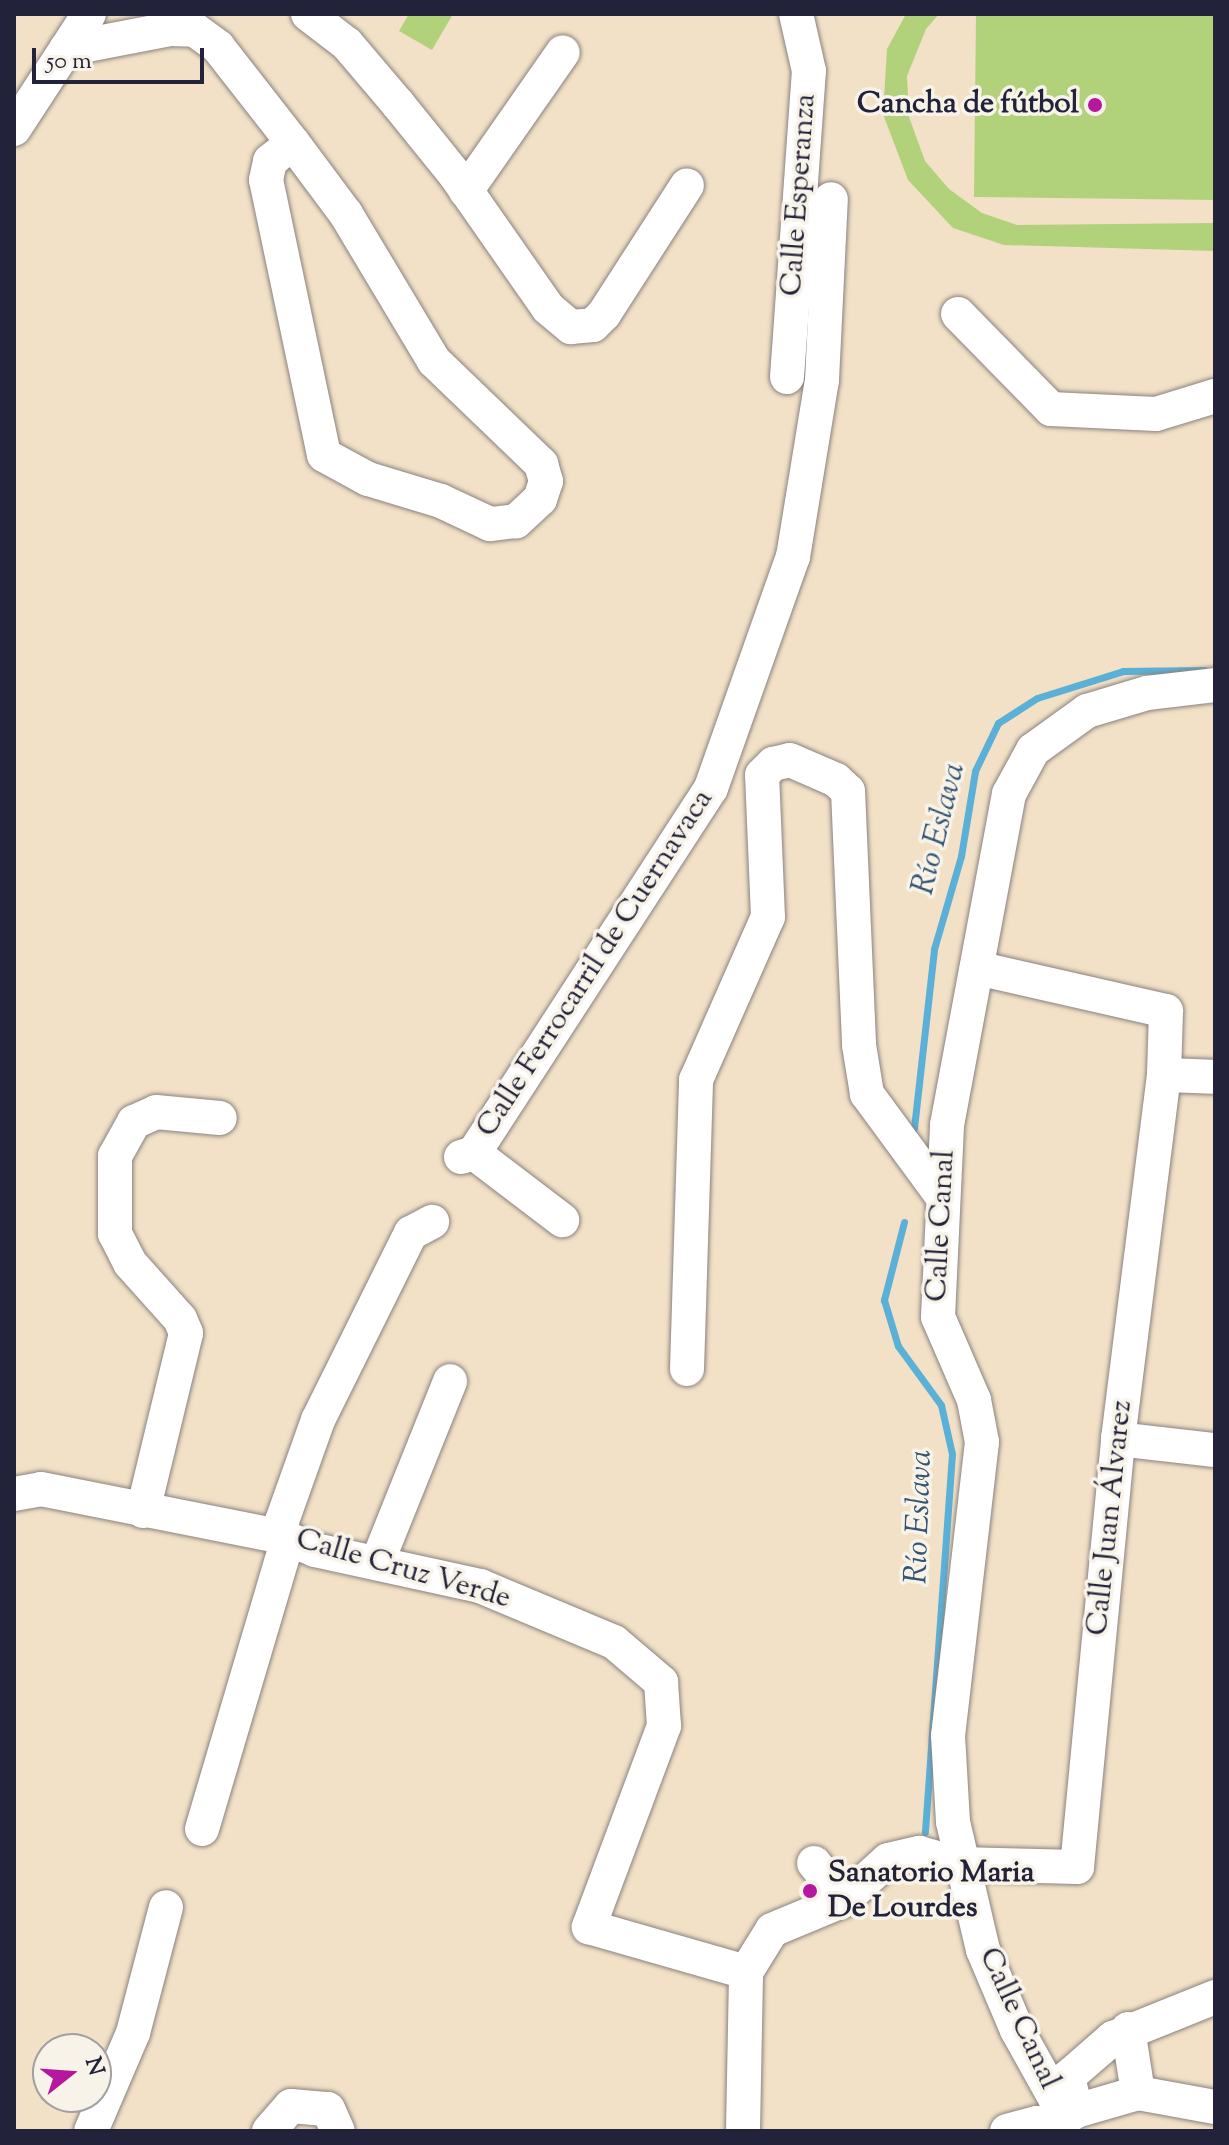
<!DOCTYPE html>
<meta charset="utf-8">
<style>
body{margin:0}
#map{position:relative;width:1229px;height:2145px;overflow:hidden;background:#f2e1c6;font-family:"Sorts Mill Goudy",serif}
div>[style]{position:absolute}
.green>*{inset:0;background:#b1d27b}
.stream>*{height:7px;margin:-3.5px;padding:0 3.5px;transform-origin:3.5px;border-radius:3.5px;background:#5bb0d7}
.roads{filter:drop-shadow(0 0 2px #8a8280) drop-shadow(0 0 2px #8a8280)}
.minor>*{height:34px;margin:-17px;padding:0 17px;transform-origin:17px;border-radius:17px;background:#fff}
.dots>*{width:22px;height:22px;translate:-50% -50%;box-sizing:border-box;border:4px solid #f7f3e8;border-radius:50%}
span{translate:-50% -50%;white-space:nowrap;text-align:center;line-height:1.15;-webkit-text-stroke:7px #f7f3e8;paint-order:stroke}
.poi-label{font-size:30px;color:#22223b;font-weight:700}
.right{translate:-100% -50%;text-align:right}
.left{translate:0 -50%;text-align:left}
.street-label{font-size:30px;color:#22223b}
.water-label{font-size:32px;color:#365472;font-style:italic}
.frame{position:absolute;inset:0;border:16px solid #22223b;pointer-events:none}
.north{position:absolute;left:32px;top:2033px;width:80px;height:80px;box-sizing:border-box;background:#f7f3e8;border:2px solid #a29fa3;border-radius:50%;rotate:73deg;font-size:22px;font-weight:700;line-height:32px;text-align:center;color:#22223b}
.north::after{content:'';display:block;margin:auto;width:28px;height:36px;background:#b5179e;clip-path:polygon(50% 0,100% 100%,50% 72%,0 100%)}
.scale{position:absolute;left:32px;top:48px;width:172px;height:36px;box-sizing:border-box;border:4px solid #22223b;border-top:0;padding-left:10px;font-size:24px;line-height:28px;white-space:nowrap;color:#22223b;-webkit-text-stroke:6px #f7f3e8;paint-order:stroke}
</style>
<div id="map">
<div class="green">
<div style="clip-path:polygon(409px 14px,453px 14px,432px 50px,399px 31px)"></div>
<div style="clip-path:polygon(906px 14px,939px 14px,926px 29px,907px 76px,909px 117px,925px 161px,949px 189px,982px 213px,1017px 225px,1215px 223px,1215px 251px,1004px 245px,953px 228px,908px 180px,883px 114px,887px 49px)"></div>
<div style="clip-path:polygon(976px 14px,1215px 14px,1215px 200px,974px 197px)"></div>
</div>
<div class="stream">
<div style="left:914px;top:1128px;width:180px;rotate:-83.6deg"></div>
<div style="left:934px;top:949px;width:97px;rotate:-73.8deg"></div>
<div style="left:961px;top:856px;width:86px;rotate:-80.6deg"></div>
<div style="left:975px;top:771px;width:53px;rotate:-64.4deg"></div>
<div style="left:998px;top:723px;width:46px;rotate:-32.7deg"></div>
<div style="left:1037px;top:698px;width:90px;rotate:-17.4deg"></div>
<div style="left:1123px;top:671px;width:81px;rotate:-0.7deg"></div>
<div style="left:904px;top:1222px;width:81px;rotate:104.4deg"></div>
<div style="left:884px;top:1300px;width:48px;rotate:73.1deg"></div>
<div style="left:898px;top:1346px;width:73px;rotate:53.9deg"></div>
<div style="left:941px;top:1405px;width:50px;rotate:77.3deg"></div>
<div style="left:952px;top:1454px;width:379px;rotate:94.1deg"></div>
</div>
<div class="roads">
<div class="minor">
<div style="left:308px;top:14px;width:49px;rotate:37.6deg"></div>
<div style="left:347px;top:44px;width:79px;rotate:49.6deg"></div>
<div style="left:398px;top:104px;width:92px;rotate:51.1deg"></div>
<div style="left:456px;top:176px;width:161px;rotate:55.1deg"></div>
<div style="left:548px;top:308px;width:30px;rotate:40deg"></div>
<div style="left:571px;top:327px;width:22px;rotate:-5deg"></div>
<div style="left:593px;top:325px;width:16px;rotate:-45deg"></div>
<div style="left:604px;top:314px;width:153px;rotate:-57.2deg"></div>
<div style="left:66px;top:49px;width:106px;rotate:-10.9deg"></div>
<div style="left:170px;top:29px;width:25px;rotate:2deg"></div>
<div style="left:195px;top:30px;width:29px;rotate:36deg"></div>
<div style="left:218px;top:47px;width:122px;rotate:52deg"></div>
<div style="left:293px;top:143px;width:89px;rotate:53.3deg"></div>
<div style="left:346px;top:214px;width:171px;rotate:59.1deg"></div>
<div style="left:434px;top:361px;width:149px;rotate:43.9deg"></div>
<div style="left:541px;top:464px;width:18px;rotate:74deg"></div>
<div style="left:546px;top:481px;width:19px;rotate:108deg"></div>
<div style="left:540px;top:499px;width:33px;rotate:137deg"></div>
<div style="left:516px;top:521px;width:26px;rotate:173deg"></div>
<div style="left:490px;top:524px;width:54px;rotate:-154.9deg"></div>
<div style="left:441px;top:501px;width:76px;rotate:-163.2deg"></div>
<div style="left:368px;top:479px;width:50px;rotate:-151.4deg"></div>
<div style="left:324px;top:455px;width:281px;rotate:-101.9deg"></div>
<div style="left:266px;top:180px;width:19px;rotate:-78deg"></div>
<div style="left:270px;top:161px;width:29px;rotate:-38deg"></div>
<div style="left:14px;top:129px;width:137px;rotate:-56.9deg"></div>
<div style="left:466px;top:191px;width:169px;rotate:-55.1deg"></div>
<div style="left:958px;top:314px;width:133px;rotate:45.6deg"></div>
<div style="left:1051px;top:409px;width:105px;rotate:2.7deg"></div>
<div style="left:1156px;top:414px;width:62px;rotate:-17deg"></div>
<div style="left:787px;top:377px;width:307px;rotate:-85.9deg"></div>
<div style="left:809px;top:71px;width:58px;rotate:-102.8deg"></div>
<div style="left:1164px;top:1075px;width:51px;rotate:2.2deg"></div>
<div style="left:474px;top:1153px;width:111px;rotate:37.3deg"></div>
<div style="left:461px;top:1157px;width:14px;rotate:-17deg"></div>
<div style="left:474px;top:1153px;width:435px;rotate:-57deg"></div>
<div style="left:711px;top:788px;width:245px;rotate:-70.5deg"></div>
<div style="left:793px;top:557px;width:179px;rotate:-80.7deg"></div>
<div style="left:822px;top:380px;width:181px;rotate:-87.2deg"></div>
<div style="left:687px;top:1369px;width:289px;rotate:-88.2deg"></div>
<div style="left:696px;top:1080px;width:178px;rotate:-66.2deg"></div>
<div style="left:768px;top:917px;width:142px;rotate:-92.4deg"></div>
<div style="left:762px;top:775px;width:16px;rotate:-45deg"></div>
<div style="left:773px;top:764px;width:17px;rotate:-13deg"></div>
<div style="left:790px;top:760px;width:50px;rotate:23.5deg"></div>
<div style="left:836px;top:780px;width:16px;rotate:43deg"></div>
<div style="left:848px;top:791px;width:254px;rotate:87.5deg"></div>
<div style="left:859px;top:1045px;width:50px;rotate:80.7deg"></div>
<div style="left:867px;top:1094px;width:127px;rotate:53.7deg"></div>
<div style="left:1118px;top:1439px;width:98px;rotate:6.5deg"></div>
<div style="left:14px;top:1494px;width:27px;rotate:-10deg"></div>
<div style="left:41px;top:1489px;width:247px;rotate:11.2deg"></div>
<div style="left:283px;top:1537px;width:35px;rotate:22deg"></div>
<div style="left:315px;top:1550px;width:169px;rotate:12.3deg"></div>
<div style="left:480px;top:1586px;width:145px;rotate:22.7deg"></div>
<div style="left:614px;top:1642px;width:62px;rotate:40.4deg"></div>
<div style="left:661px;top:1682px;width:44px;rotate:86.1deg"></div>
<div style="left:664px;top:1726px;width:215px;rotate:110.5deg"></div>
<div style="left:589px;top:1927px;width:163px;rotate:16deg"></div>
<div style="left:143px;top:1511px;width:183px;rotate:-76.4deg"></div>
<div style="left:186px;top:1333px;width:15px;rotate:-113deg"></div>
<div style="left:180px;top:1319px;width:75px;rotate:-131.8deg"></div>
<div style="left:130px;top:1263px;width:33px;rotate:-117deg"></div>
<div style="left:115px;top:1234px;width:78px;rotate:-90deg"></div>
<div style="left:115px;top:1156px;width:39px;rotate:-61deg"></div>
<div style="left:134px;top:1122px;width:24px;rotate:-24deg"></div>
<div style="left:156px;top:1112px;width:64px;rotate:5.4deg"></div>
<div style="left:377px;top:1563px;width:196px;rotate:-68.1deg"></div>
<div style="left:202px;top:1829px;width:289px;rotate:-73.5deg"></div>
<div style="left:284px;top:1552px;width:31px;rotate:-94deg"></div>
<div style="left:282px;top:1521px;width:107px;rotate:-70.4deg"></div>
<div style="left:318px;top:1420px;width:209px;rotate:-63.6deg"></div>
<div style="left:411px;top:1233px;width:24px;rotate:-28deg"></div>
<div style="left:814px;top:1863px;width:48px;rotate:51deg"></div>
<div style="left:1128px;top:2029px;width:65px;rotate:81.1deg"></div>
<div style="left:1076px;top:2111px;width:35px;rotate:-103deg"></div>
<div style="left:1068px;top:2077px;width:60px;rotate:-40.9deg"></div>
<div style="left:1113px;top:2038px;width:110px;rotate:-21.9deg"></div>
<div style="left:1066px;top:2118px;width:101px;rotate:-119.1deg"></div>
<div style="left:1017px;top:2030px;width:87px;rotate:-113deg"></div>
<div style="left:983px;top:1950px;width:131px;rotate:-103.2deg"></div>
<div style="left:953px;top:1822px;width:86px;rotate:-93.3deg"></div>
<div style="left:948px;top:1736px;width:296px;rotate:-83.4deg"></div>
<div style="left:982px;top:1442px;width:43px;rotate:-100.8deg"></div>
<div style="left:974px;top:1400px;width:90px;rotate:-113.4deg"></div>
<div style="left:938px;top:1317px;width:192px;rotate:-87.3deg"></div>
<div style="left:947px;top:1125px;width:337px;rotate:-79.4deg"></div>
<div style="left:1009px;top:794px;width:50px;rotate:-61.4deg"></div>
<div style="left:1033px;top:750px;width:67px;rotate:-35.8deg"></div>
<div style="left:1087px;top:711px;width:63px;rotate:-16.7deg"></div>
<div style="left:1147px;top:693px;width:68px;rotate:-6.7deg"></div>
<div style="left:1056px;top:2124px;width:24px;rotate:-33deg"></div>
<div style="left:1076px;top:2111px;width:65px;rotate:-16.2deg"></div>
<div style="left:1138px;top:2093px;width:78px;rotate:10.3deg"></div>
<div style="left:91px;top:2131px;width:107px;rotate:-66.8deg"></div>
<div style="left:133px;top:2033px;width:130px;rotate:-75.3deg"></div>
<div style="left:269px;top:2131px;width:33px;rotate:-49deg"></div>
<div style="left:291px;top:2106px;width:37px;rotate:5deg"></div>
<div style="left:328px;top:2109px;width:24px;rotate:66deg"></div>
<div style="left:743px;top:2131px;width:159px;rotate:-88.9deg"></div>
<div style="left:746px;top:1972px;width:49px;rotate:-58.2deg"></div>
<div style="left:772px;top:1930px;width:78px;rotate:-22.6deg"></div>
<div style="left:844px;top:1900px;width:59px;rotate:-42.3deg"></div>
<div style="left:888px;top:1860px;width:32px;rotate:-13deg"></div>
<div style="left:919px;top:1853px;width:41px;rotate:15.4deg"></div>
<div style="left:959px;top:1864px;width:118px;rotate:1.5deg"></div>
<div style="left:1077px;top:1867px;width:430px;rotate:-84.5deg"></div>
<div style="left:1118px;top:1439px;width:367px;rotate:-82.8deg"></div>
<div style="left:1164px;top:1075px;width:64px;rotate:-88.2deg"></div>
<div style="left:1166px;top:1011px;width:194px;rotate:-167.2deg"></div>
<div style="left:1007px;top:2131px;width:31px;rotate:-15deg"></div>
<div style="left:1037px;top:2123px;width:13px;rotate:23deg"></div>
</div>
</div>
<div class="dots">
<div style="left:1095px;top:105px;background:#b5179e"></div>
<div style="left:810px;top:1891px;background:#b5179e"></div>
</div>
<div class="poi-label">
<span class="right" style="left:1079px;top:105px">Cancha de fútbol</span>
<span class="left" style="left:828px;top:1891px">Sanatorio Maria<br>De Lourdes</span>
</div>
<div class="street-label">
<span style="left:800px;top:195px;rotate:-86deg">Calle Esperanza</span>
<span style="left:596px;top:964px;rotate:-57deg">Calle Ferrocarril de Cuernavaca</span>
<span style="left:942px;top:1226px;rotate:-87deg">Calle Canal</span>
<span style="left:1111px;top:1518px;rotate:-84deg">Calle Juan Álvarez</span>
<span style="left:403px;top:1570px;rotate:16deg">Calle Cruz Verde</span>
<span style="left:1018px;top:2019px;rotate:65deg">Calle Canal</span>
</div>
<div class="water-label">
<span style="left:940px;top:829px;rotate:-76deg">Río Eslava</span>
<span style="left:920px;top:1517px;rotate:-88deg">Río Eslava</span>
</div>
<div class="frame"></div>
<div class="north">N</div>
<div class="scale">50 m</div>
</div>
